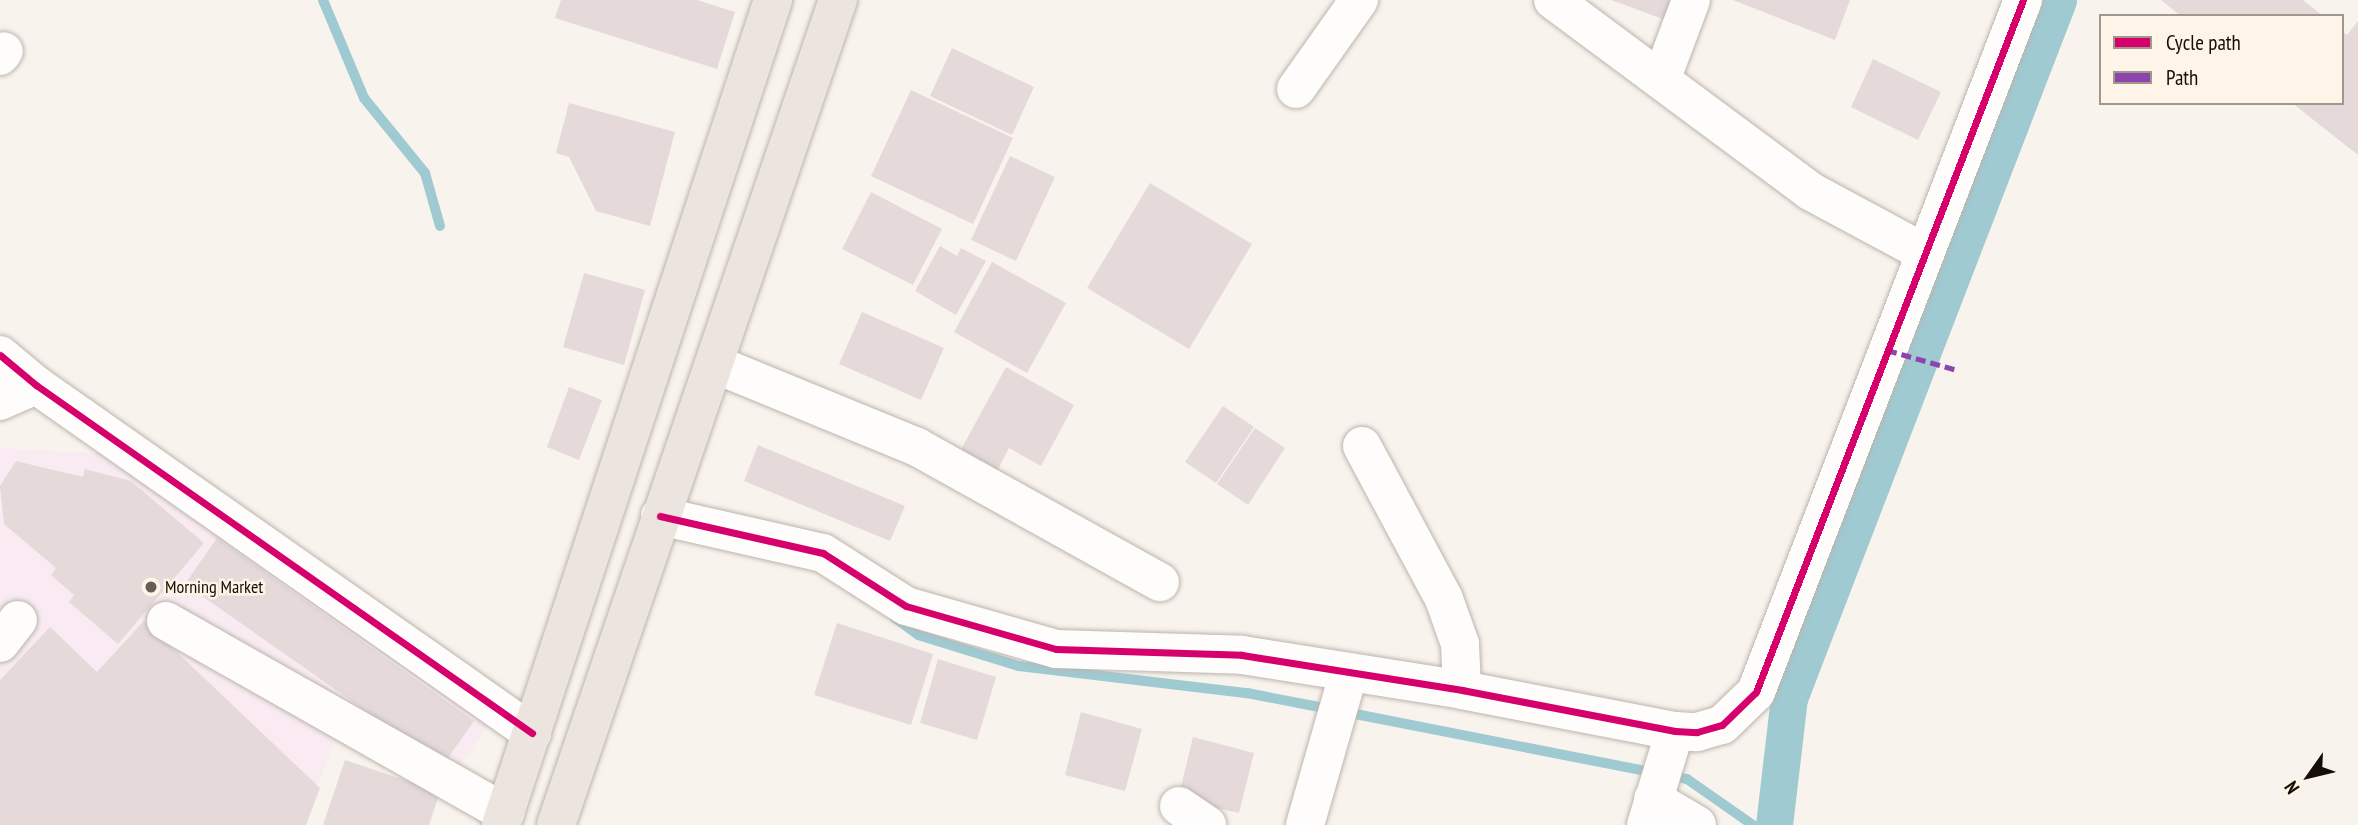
<!DOCTYPE html>
<style>
body{margin:0}
#map{position:relative;width:2358px;height:825px;overflow:hidden;background:#f9f3ed;font-family:"PT Sans Narrow",sans-serif}
div>[style]{position:absolute}
.commercial>*{inset:0;background:#f9ebf1}
.stream>*{height:10px;margin:-5px;padding:0 5px;transform-origin:5px;border-radius:5px;background:#9fcad2}
.canal>*{height:37px;margin:-18.5px;padding:0 18.5px;transform-origin:18.5px;border-radius:18.5px;background:#9fcad2}
.building>*{inset:0;background:#e6d9da}
.roads{filter:drop-shadow(0 0 2px #bbb5ad) drop-shadow(0 0 2px #bbb5ad)}
.minor>*{height:38px;margin:-19px;padding:0 19px;transform-origin:19px;border-radius:19px;background:#fefdfc}
.major>*{height:38px;margin:-19px;padding:0 19px;transform-origin:19px;border-radius:19px;background:#ece5df}
.quiet>*{height:5px;margin-top:-2.5px;transform-origin:0;background:repeating-linear-gradient(90deg,#8e44ad 0 10px,transparent 0 15px)}
.cycleway>*{height:7px;margin:-3.5px;padding:0 3.5px;transform-origin:3.5px;border-radius:3.5px;background:#d6006c}
.dots>*{width:19px;height:19px;translate:-50% -50%;box-sizing:border-box;border:4px solid #fef4e8;border-radius:50%}
span{translate:-50% -50%;white-space:nowrap;text-align:center;line-height:1.15;-webkit-text-stroke:5px #fef4e8;paint-order:stroke}
.poi-label{font-size:18px;color:#160e04}
.left{translate:0 -50%;text-align:left}
.legend{position:absolute;left:2099px;top:14px;width:245px;height:91px;box-sizing:border-box;background:#fef4e8;border:2px solid #a1988d;margin:0;padding:9px 12px;list-style:none;font-size:21px;color:#160e04}
.legend li{display:flex;align-items:center;gap:14px;height:35px}
.legend b{width:35px;border:2px solid #a1988d}
.north{position:absolute;left:2274px;top:741px;width:70px;height:70px;-webkit-text-stroke:5px #fef4e8;paint-order:stroke;rotate:236deg;font-size:19px;font-weight:700;line-height:28px;text-align:center;color:#160e04}
.north::after{content:'';display:block;margin:auto;width:24px;height:32px;background:#160e04;clip-path:polygon(50% 0,100% 100%,50% 72%,0 100%)}
</style>
<div id="map">
<div class="commercial">
<div style="clip-path:polygon(0 448px,112px 454px,492px 720px,452px 777px,334px 742px,303px 825px,0 825px)"></div>
</div>
<div class="stream">
<div style="left:323px;top:0;width:106px;rotate:67.3deg"></div>
<div style="left:364px;top:98px;width:97px;rotate:50.9deg"></div>
<div style="left:425px;top:173px;width:55px;rotate:74.2deg"></div>
<div style="left:895px;top:618px;width:29px;rotate:36deg"></div>
<div style="left:918px;top:635px;width:106px;rotate:17.1deg"></div>
<div style="left:1019px;top:666px;width:230px;rotate:6.8deg"></div>
<div style="left:1247px;top:693px;width:84px;rotate:11deg"></div>
<div style="left:1345px;top:712px;width:349px;rotate:11.1deg"></div>
<div style="left:1687px;top:779px;width:80px;rotate:34.9deg"></div>
</div>
<div class="canal">
<div style="left:1774px;top:825px;width:128px;rotate:-83.3deg"></div>
<div style="left:1789px;top:698px;width:748px;rotate:-68.92deg"></div>
</div>
<div class="building">
<div style="clip-path:polygon(561px 0,697px 0,735px 12px,717px 69px,555px 18px)"></div>
<div style="clip-path:polygon(1611px 0,1678px 0,1671px 22px)"></div>
<div style="clip-path:polygon(1733px 0,1850px 0,1835px 40px)"></div>
<div style="clip-path:polygon(2161px 0,2303px 0,2323px 16px,2181px 16px)"></div>
<div style="clip-path:polygon(2358px 21px,2358px 155px,2292px 103px,2342px 103px,2342px 31px,2347px 35px)"></div>
<div style="clip-path:polygon(952px 48px,1034px 87px,1012px 135px,930px 96px)"></div>
<div style="clip-path:polygon(1873px 59px,1941px 92px,1918px 140px,1851px 107px)"></div>
<div style="clip-path:polygon(911px 90px,1013px 138px,973px 224px,871px 176px)"></div>
<div style="clip-path:polygon(569px 103px,675px 132px,650px 226px,596px 211px,569px 157px,556px 153px)"></div>
<div style="clip-path:polygon(1010px 156px,1055px 177px,1016px 261px,971px 240px)"></div>
<div style="clip-path:polygon(1150px 183px,1252px 244px,1189px 349px,1087px 288px)"></div>
<div style="clip-path:polygon(871px 192px,942px 229px,913px 285px,842px 249px)"></div>
<div style="clip-path:polygon(940px 246px,957px 256px,961px 248px,986px 261px,956px 315px,915px 291px)"></div>
<div style="clip-path:polygon(992px 262px,1066px 303px,1027px 373px,954px 332px)"></div>
<div style="clip-path:polygon(584px 273px,645px 290px,624px 365px,563px 347px)"></div>
<div style="clip-path:polygon(862px 312px,944px 348px,921px 400px,839px 364px)"></div>
<div style="clip-path:polygon(1006px 367px,1074px 405px,1041px 466px,1009px 448px,995px 475px,958px 455px)"></div>
<div style="clip-path:polygon(569px 387px,602px 400px,579px 460px,547px 447px)"></div>
<div style="clip-path:polygon(1223px 406px,1254px 427px,1216px 483px,1185px 462px)"></div>
<div style="clip-path:polygon(1255px 428px,1285px 448px,1248px 505px,1217px 484px)"></div>
<div style="clip-path:polygon(758px 445px,905px 506px,890px 541px,744px 481px)"></div>
<div style="clip-path:polygon(16px 461px,83px 477px,85px 469px,131px 481px,204px 543px,118px 644px,69px 602px,74px 595px,51px 575px,56px 568px,4px 524px,0 486px)"></div>
<div style="clip-path:polygon(217px 538px,474px 721px,443px 765px,185px 584px)"></div>
<div style="clip-path:polygon(144px 621px,320px 788px,306px 825px,0 825px,0 680px,50px 627px,97px 672px)"></div>
<div style="clip-path:polygon(837px 623px,933px 654px,911px 725px,814px 695px)"></div>
<div style="clip-path:polygon(938px 659px,996px 677px,977px 740px,920px 723px)"></div>
<div style="clip-path:polygon(1081px 712px,1142px 729px,1125px 791px,1065px 775px)"></div>
<div style="clip-path:polygon(1193px 737px,1254px 753px,1239px 813px,1178px 799px)"></div>
<div style="clip-path:polygon(345px 760px,440px 792px,429px 825px,323px 825px)"></div>
</div>
<div class="roads">
<div class="minor">
<div style="left:1553px;top:0;width:320px;rotate:36.6deg"></div>
<div style="left:1810px;top:191px;width:131px;rotate:28.3deg"></div>
<div style="left:0;top:56px;width:6px;rotate:-51deg"></div>
<div style="left:1661px;top:80px;width:85px;rotate:-69.4deg"></div>
<div style="left:1296px;top:89px;width:109px;rotate:-54.7deg"></div>
<div style="left:0;top:355px;width:47px;rotate:39.8deg"></div>
<div style="left:36px;top:385px;width:606px;rotate:35.05deg"></div>
<div style="left:717px;top:365px;width:216px;rotate:22.3deg"></div>
<div style="left:917px;top:447px;width:278px;rotate:29.1deg"></div>
<div style="left:0;top:401px;width:39px;rotate:-24deg"></div>
<div style="left:1362px;top:446px;width:174px;rotate:61.8deg"></div>
<div style="left:1444px;top:599px;width:48px;rotate:70.4deg"></div>
<div style="left:1460px;top:644px;width:46px;rotate:87.5deg"></div>
<div style="left:660px;top:516px;width:167px;rotate:12.8deg"></div>
<div style="left:823px;top:553px;width:98px;rotate:32.6deg"></div>
<div style="left:906px;top:606px;width:156px;rotate:16deg"></div>
<div style="left:1056px;top:649px;width:186px;rotate:1.8deg"></div>
<div style="left:1242px;top:655px;width:223px;rotate:9deg"></div>
<div style="left:1462px;top:690px;width:217px;rotate:10.9deg"></div>
<div style="left:1675px;top:731px;width:22px;rotate:3deg"></div>
<div style="left:1697px;top:732px;width:26px;rotate:-16deg"></div>
<div style="left:1722px;top:725px;width:47px;rotate:-44.1deg"></div>
<div style="left:1756px;top:692px;width:742px;rotate:-68.9deg"></div>
<div style="left:166px;top:621px;width:390px;rotate:29.5deg"></div>
<div style="left:0;top:643px;width:29px;rotate:-52deg"></div>
<div style="left:1653px;top:799px;width:51px;rotate:30.6deg"></div>
<div style="left:1179px;top:806px;width:34px;rotate:34deg"></div>
<div style="left:1305px;top:825px;width:159px;rotate:-74deg"></div>
<div style="left:1646px;top:825px;width:98px;rotate:-72.9deg"></div>
</div>
<div class="major">
<div style="left:501px;top:825px;width:869px;rotate:-71.75deg"></div>
<div style="left:556px;top:825px;width:872px;rotate:-71.13deg"></div>
</div>
</div>
<div class="quiet">
<div style="left:1887px;top:350px;width:73px;rotate:15.9deg"></div>
</div>
<div class="cycleway">
<div style="left:0;top:355px;width:47px;rotate:39.8deg"></div>
<div style="left:36px;top:385px;width:606px;rotate:35.05deg"></div>
<div style="left:660px;top:516px;width:167px;rotate:12.8deg"></div>
<div style="left:823px;top:553px;width:98px;rotate:32.6deg"></div>
<div style="left:906px;top:606px;width:156px;rotate:16deg"></div>
<div style="left:1056px;top:649px;width:186px;rotate:1.8deg"></div>
<div style="left:1242px;top:655px;width:223px;rotate:9deg"></div>
<div style="left:1462px;top:690px;width:217px;rotate:10.9deg"></div>
<div style="left:1675px;top:731px;width:22px;rotate:3deg"></div>
<div style="left:1697px;top:732px;width:26px;rotate:-16deg"></div>
<div style="left:1722px;top:725px;width:47px;rotate:-44.1deg"></div>
<div style="left:1756px;top:692px;width:742px;rotate:-68.9deg"></div>
</div>
<div class="dots">
<div style="left:151px;top:587px;background:#655e56"></div>
</div>
<div class="poi-label">
<span class="left" style="left:165px;top:587px">Morning Market</span>
</div>
<ul class="legend">
<li><b style="height:9px;background:#d6006c"></b>Cycle path</li>
<li><b style="height:9px;background:#8e44ad"></b>Path</li>
</ul>
<div class="north">N</div>
</div>
